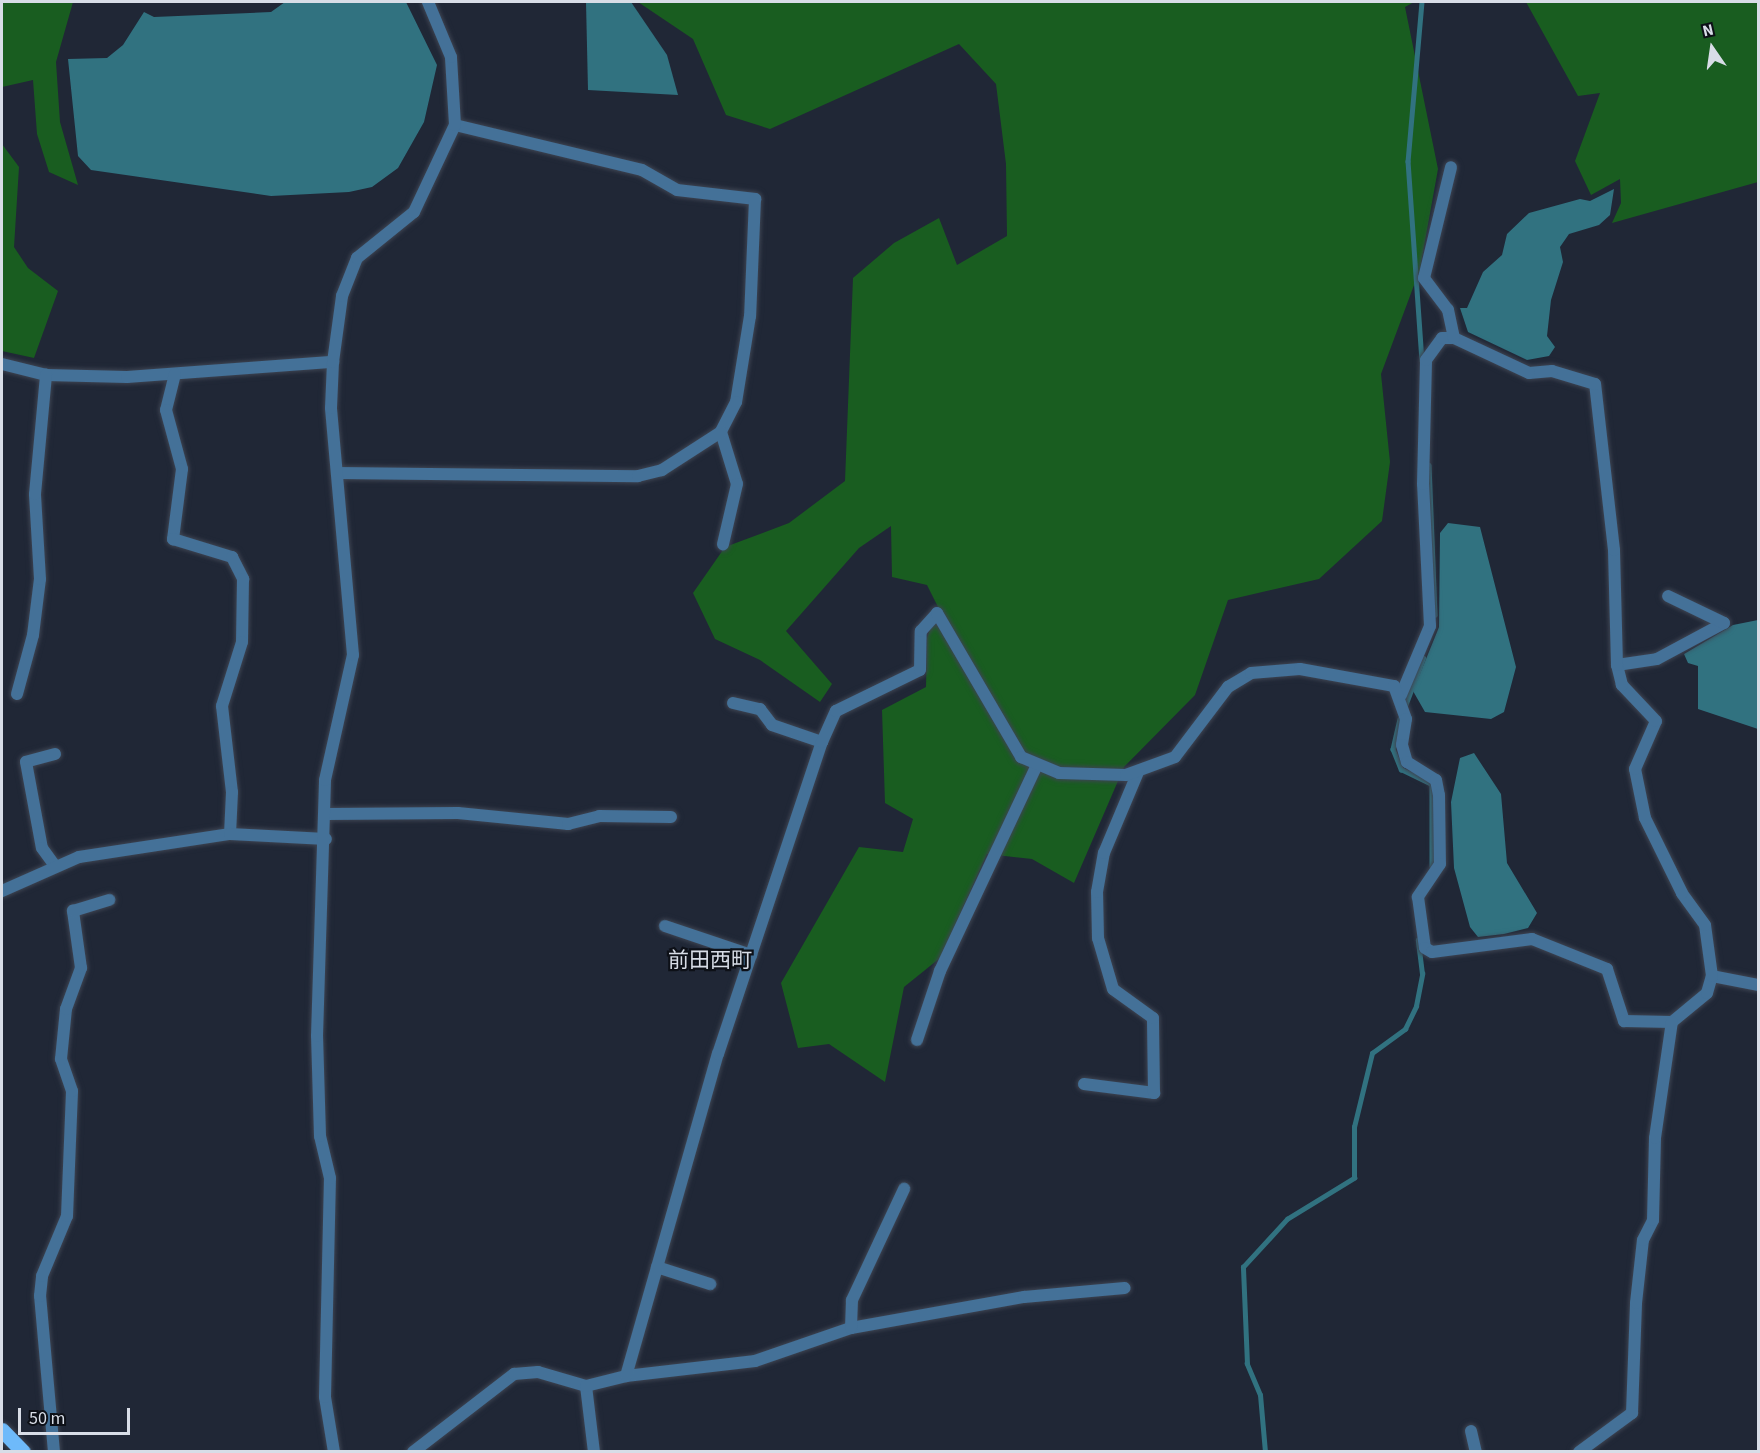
<!DOCTYPE html>
<meta charset="utf-8">
<style>
body{margin:0}
#map{position:relative;width:1760px;height:1453px;overflow:hidden;background:#202736;font-family:"Source Sans 3","Noto Sans JP",sans-serif}
div>[style]{position:absolute}
.forest>*{inset:0;background:#195d20}
.water>*{inset:0;background:#317280}
.stream>*{height:4.5px;margin:-2.25px;padding:0 2.25px;transform-origin:2.25px;border-radius:2.25px;background:#317280}
.roads{filter:drop-shadow(0 0 2px #3d4452) drop-shadow(0 0 2px #3d4452)}
.minor>*{height:12px;margin:-6px;padding:0 6px;transform-origin:6px;border-radius:6px;background:#447198}
.primary>*{height:15px;margin:-7.5px;padding:0 7.5px;transform-origin:7.5px;border-radius:7.5px;background:#6ebafa}
span{translate:-50% -50%;white-space:nowrap;text-align:center;line-height:1.15;-webkit-text-stroke:4.5px #0d1017;paint-order:stroke}
.quarter-label{font-size:21px;color:#d8dde7}
.frame{position:absolute;inset:0;border:3px solid #d8dde7;pointer-events:none}
.north{position:absolute;left:1682px;top:18px;width:60px;height:60px;-webkit-text-stroke:4px #0d1017;paint-order:stroke;rotate:347deg;font-size:16px;font-weight:700;line-height:24px;text-align:center;color:#d8dde7}
.north::after{content:'';display:block;margin:auto;width:21px;height:27px;background:#d8dde7;clip-path:polygon(50% 0,100% 100%,50% 72%,0 100%)}
.scale{position:absolute;left:18px;top:1408px;width:112px;height:27px;box-sizing:border-box;border:3px solid #d8dde7;border-top:0;padding-left:8px;font-size:18px;line-height:21px;white-space:nowrap;color:#d8dde7;-webkit-text-stroke:4px #0d1017;paint-order:stroke}
</style>
<div id="map">
<div class="forest">
<div style="clip-path:polygon(2px 2px,73px 2px,56px 62px,60px 122px,78px 185px,49px 172px,37px 134px,33px 80px,2px 87px)"></div>
<div style="clip-path:polygon(638px 2px,1414px 2px,1405px 7px,1438px 169px,1420px 269px,1381px 374px,1390px 462px,1382px 521px,1319px 579px,1228px 600px,1195px 695px,1124px 767px,1074px 883px,1032px 859px,987px 854px,940px 958px,904px 987px,885px 1082px,829px 1044px,798px 1048px,781px 983px,859px 847px,903px 852px,913px 819px,885px 803px,882px 710px,926px 687px,927px 638px,938px 607px,927px 585px,892px 577px,891px 526px,859px 548px,786px 631px,832px 684px,820px 702px,760px 660px,715px 639px,693px 593px,725px 547px,789px 523px,845px 481px,853px 278px,894px 243px,939px 218px,957px 265px,1007px 236px,1006px 164px,996px 84px,959px 44px,770px 129px,726px 115px,693px 39px)"></div>
<div style="clip-path:polygon(1526px 2px,1758px 2px,1758px 182px,1612px 223px,1621px 203px,1620px 179px,1591px 195px,1575px 161px,1600px 93px,1578px 96px)"></div>
<div style="clip-path:polygon(2px 144px,19px 167px,14px 247px,28px 268px,58px 291px,34px 358px,2px 351px)"></div>
</div>
<div class="water">
<div style="clip-path:polygon(285px 2px,406px 2px,437px 65px,424px 122px,398px 168px,372px 187px,349px 192px,271px 196px,91px 170px,78px 156px,68px 59px,107px 58px,123px 45px,144px 12px,154px 17px,271px 12px)"></div>
<div style="clip-path:polygon(586px 2px,631px 2px,667px 55px,678px 95px,588px 90px)"></div>
<div style="clip-path:polygon(1614px 189px,1610px 215px,1599px 225px,1569px 234px,1560px 247px,1563px 262px,1551px 300px,1547px 336px,1555px 347px,1549px 356px,1527px 360px,1468px 332px,1460px 308px,1467px 308px,1483px 272px,1502px 255px,1507px 234px,1529px 213px,1580px 199px,1590px 201px)"></div>
<div style="clip-path:polygon(1448px 523px,1480px 527px,1516px 667px,1504px 712px,1491px 719px,1425px 712px,1413px 691px,1439px 627px,1440px 533px)"></div>
<div style="clip-path:polygon(1758px 620px,1758px 729px,1698px 709px,1698px 666px,1688px 663px,1684px 654px,1733px 625px)"></div>
<div style="clip-path:polygon(1474px 753px,1501px 794px,1507px 863px,1537px 913px,1528px 928px,1504px 934px,1478px 937px,1470px 927px,1454px 868px,1451px 802px,1460px 758px)"></div>
</div>
<div class="stream">
<div style="left:1422px;top:2px;width:160px;rotate:95deg"></div>
<div style="left:1408px;top:161px;width:200px;rotate:86deg"></div>
<div style="left:1429px;top:465px;width:150px;rotate:87.7deg"></div>
<div style="left:1405px;top:706px;width:51px;rotate:-69.4deg"></div>
<div style="left:1400px;top:719px;width:31px;rotate:103deg"></div>
<div style="left:1393px;top:749px;width:22px;rotate:68deg"></div>
<div style="left:1401px;top:769px;width:34px;rotate:26deg"></div>
<div style="left:1432px;top:784px;width:82px;rotate:90deg"></div>
<div style="left:1265px;top:1452px;width:57px;rotate:-95deg"></div>
<div style="left:1260px;top:1395px;width:34px;rotate:-113deg"></div>
<div style="left:1247px;top:1364px;width:97px;rotate:-92.4deg"></div>
<div style="left:1243px;top:1267px;width:65px;rotate:-47.5deg"></div>
<div style="left:1287px;top:1219px;width:79px;rotate:-31.5deg"></div>
<div style="left:1354px;top:1178px;width:51px;rotate:-90deg"></div>
<div style="left:1354px;top:1127px;width:76px;rotate:-76.3deg"></div>
<div style="left:1372px;top:1053px;width:41px;rotate:-36deg"></div>
<div style="left:1405px;top:1029px;width:25px;rotate:-64deg"></div>
<div style="left:1416px;top:1006px;width:33px;rotate:-79deg"></div>
<div style="left:1422px;top:974px;width:34px;rotate:-97deg"></div>
</div>
<div class="roads">
<div class="minor">
<div style="left:455px;top:125px;width:192px;rotate:13.5deg"></div>
<div style="left:642px;top:170px;width:40px;rotate:29.7deg"></div>
<div style="left:677px;top:190px;width:79px;rotate:6.6deg"></div>
<div style="left:755px;top:199px;width:117px;rotate:92.4deg"></div>
<div style="left:750px;top:316px;width:87px;rotate:99.2deg"></div>
<div style="left:736px;top:402px;width:34px;rotate:117deg"></div>
<div style="left:721px;top:432px;width:54px;rotate:72.9deg"></div>
<div style="left:737px;top:484px;width:62px;rotate:103.1deg"></div>
<div style="left:2px;top:364px;width:45px;rotate:14deg"></div>
<div style="left:46px;top:375px;width:81px;rotate:1.4deg"></div>
<div style="left:127px;top:377px;width:207px;rotate:-4.2deg"></div>
<div style="left:175px;top:374px;width:37px;rotate:104deg"></div>
<div style="left:166px;top:410px;width:61px;rotate:74.8deg"></div>
<div style="left:182px;top:469px;width:71px;rotate:97.3deg"></div>
<div style="left:173px;top:539px;width:62px;rotate:17deg"></div>
<div style="left:232px;top:557px;width:25px;rotate:63deg"></div>
<div style="left:243px;top:579px;width:63px;rotate:90.9deg"></div>
<div style="left:242px;top:642px;width:67px;rotate:107.4deg"></div>
<div style="left:222px;top:706px;width:87px;rotate:83.4deg"></div>
<div style="left:232px;top:792px;width:42px;rotate:92.7deg"></div>
<div style="left:337px;top:473px;width:301px;rotate:0.6deg"></div>
<div style="left:638px;top:476px;width:25px;rotate:-14deg"></div>
<div style="left:662px;top:470px;width:70px;rotate:-32.8deg"></div>
<div style="left:1617px;top:665px;width:40px;rotate:-8.5deg"></div>
<div style="left:1657px;top:659px;width:76px;rotate:-28.2deg"></div>
<div style="left:1724px;top:623px;width:62px;rotate:-154.3deg"></div>
<div style="left:17px;top:694px;width:61px;rotate:-74.8deg"></div>
<div style="left:33px;top:635px;width:56px;rotate:-82.9deg"></div>
<div style="left:40px;top:579px;width:85px;rotate:-93.4deg"></div>
<div style="left:35px;top:494px;width:120px;rotate:-84.7deg"></div>
<div style="left:1401px;top:695px;width:75px;rotate:-67.2deg"></div>
<div style="left:1430px;top:626px;width:142px;rotate:-92.8deg"></div>
<div style="left:1423px;top:484px;width:124px;rotate:-88.6deg"></div>
<div style="left:1426px;top:360px;width:27px;rotate:-54deg"></div>
<div style="left:1442px;top:338px;width:12px"></div>
<div style="left:733px;top:703px;width:28px;rotate:13deg"></div>
<div style="left:760px;top:709px;width:20px;rotate:53deg"></div>
<div style="left:772px;top:725px;width:53px;rotate:18.8deg"></div>
<div style="left:55px;top:754px;width:30px;rotate:165deg"></div>
<div style="left:26px;top:762px;width:87px;rotate:79.5deg"></div>
<div style="left:42px;top:848px;width:22px;rotate:54deg"></div>
<div style="left:326px;top:814px;width:132px;rotate:-0.4deg"></div>
<div style="left:458px;top:813px;width:111px;rotate:5.7deg"></div>
<div style="left:568px;top:824px;width:32px;rotate:-14deg"></div>
<div style="left:599px;top:816px;width:72px;rotate:0.8deg"></div>
<div style="left:2px;top:891px;width:84px;rotate:-23.8deg"></div>
<div style="left:79px;top:857px;width:153px;rotate:-8.7deg"></div>
<div style="left:230px;top:834px;width:96px;rotate:3deg"></div>
<div style="left:665px;top:926px;width:91px;rotate:18.6deg"></div>
<div style="left:1712px;top:976px;width:47px;rotate:11.1deg"></div>
<div style="left:917px;top:1040px;width:73px;rotate:-71.6deg"></div>
<div style="left:940px;top:971px;width:225px;rotate:-64.8deg"></div>
<div style="left:1084px;top:1084px;width:71px;rotate:7.3deg"></div>
<div style="left:1154px;top:1093px;width:75px;rotate:-90.8deg"></div>
<div style="left:1153px;top:1018px;width:49px;rotate:-144.1deg"></div>
<div style="left:1113px;top:989px;width:53px;rotate:-106.4deg"></div>
<div style="left:1098px;top:938px;width:46px;rotate:-91.2deg"></div>
<div style="left:1097px;top:892px;width:40px;rotate:-80deg"></div>
<div style="left:1104px;top:853px;width:88px;rotate:-67.2deg"></div>
<div style="left:657px;top:1267px;width:56px;rotate:17.8deg"></div>
<div style="left:851px;top:1328px;width:176px;rotate:-10.2deg"></div>
<div style="left:1024px;top:1297px;width:101px;rotate:-5.1deg"></div>
<div style="left:626px;top:1376px;width:130px;rotate:-6.6deg"></div>
<div style="left:755px;top:1361px;width:102px;rotate:-19deg"></div>
<div style="left:851px;top:1328px;width:28px;rotate:-88deg"></div>
<div style="left:852px;top:1300px;width:123px;rotate:-64.9deg"></div>
<div style="left:586px;top:1386px;width:66px;rotate:83.1deg"></div>
<div style="left:1471px;top:1431px;width:22px;rotate:77deg"></div>
<div style="left:54px;top:1452px;width:157px;rotate:-95.1deg"></div>
<div style="left:40px;top:1296px;width:20px;rotate:-84deg"></div>
<div style="left:42px;top:1276px;width:65px;rotate:-67.4deg"></div>
<div style="left:67px;top:1216px;width:125px;rotate:-87.7deg"></div>
<div style="left:72px;top:1091px;width:34px;rotate:-109deg"></div>
<div style="left:61px;top:1059px;width:50px;rotate:-84.3deg"></div>
<div style="left:66px;top:1009px;width:44px;rotate:-69.9deg"></div>
<div style="left:81px;top:968px;width:58px;rotate:-98deg"></div>
<div style="left:73px;top:911px;width:38px;rotate:-17deg"></div>
<div style="left:334px;top:1452px;width:56px;rotate:-99.3deg"></div>
<div style="left:325px;top:1397px;width:219px;rotate:-88.7deg"></div>
<div style="left:330px;top:1178px;width:43px;rotate:-103.4deg"></div>
<div style="left:320px;top:1136px;width:100px;rotate:-91.7deg"></div>
<div style="left:317px;top:1036px;width:256px;rotate:-88.2deg"></div>
<div style="left:325px;top:780px;width:128px;rotate:-77.4deg"></div>
<div style="left:353px;top:655px;width:248px;rotate:-95.1deg"></div>
<div style="left:331px;top:408px;width:46px;rotate:-87.5deg"></div>
<div style="left:333px;top:362px;width:67px;rotate:-82.2deg"></div>
<div style="left:342px;top:296px;width:41px;rotate:-68.5deg"></div>
<div style="left:357px;top:258px;width:73px;rotate:-38.9deg"></div>
<div style="left:414px;top:212px;width:96px;rotate:-64.8deg"></div>
<div style="left:455px;top:125px;width:68px;rotate:-93.4deg"></div>
<div style="left:451px;top:57px;width:60px;rotate:-112.7deg"></div>
<div style="left:413px;top:1452px;width:128px;rotate:-37.7deg"></div>
<div style="left:514px;top:1374px;width:24px;rotate:-5deg"></div>
<div style="left:538px;top:1372px;width:50px;rotate:16.3deg"></div>
<div style="left:586px;top:1386px;width:41px;rotate:-14deg"></div>
<div style="left:626px;top:1376px;width:335px;rotate:-74.1deg"></div>
<div style="left:718px;top:1054px;width:329px;rotate:-71.6deg"></div>
<div style="left:822px;top:742px;width:34px;rotate:-66deg"></div>
<div style="left:836px;top:711px;width:93px;rotate:-26deg"></div>
<div style="left:920px;top:670px;width:39px;rotate:-89deg"></div>
<div style="left:921px;top:631px;width:24px;rotate:-48deg"></div>
<div style="left:937px;top:613px;width:167px;rotate:59.7deg"></div>
<div style="left:1021px;top:757px;width:41px;rotate:22.8deg"></div>
<div style="left:1059px;top:773px;width:67px;rotate:1.7deg"></div>
<div style="left:1126px;top:775px;width:52px;rotate:-20.2deg"></div>
<div style="left:1175px;top:757px;width:88px;rotate:-52.9deg"></div>
<div style="left:1228px;top:687px;width:27px;rotate:-31deg"></div>
<div style="left:1251px;top:673px;width:49px;rotate:-4.7deg"></div>
<div style="left:1300px;top:669px;width:96px;rotate:10.3deg"></div>
<div style="left:1394px;top:686px;width:35px;rotate:70deg"></div>
<div style="left:1406px;top:719px;width:26px;rotate:99deg"></div>
<div style="left:1402px;top:745px;width:18px;rotate:74deg"></div>
<div style="left:1407px;top:762px;width:34px;rotate:32deg"></div>
<div style="left:1436px;top:780px;width:15px;rotate:79deg"></div>
<div style="left:1439px;top:795px;width:69px;rotate:89.2deg"></div>
<div style="left:1440px;top:864px;width:40px;rotate:124deg"></div>
<div style="left:1418px;top:897px;width:51px;rotate:82.2deg"></div>
<div style="left:1425px;top:948px;width:8px;rotate:30deg"></div>
<div style="left:1432px;top:952px;width:101px;rotate:-7.4deg"></div>
<div style="left:1532px;top:939px;width:81px;rotate:21.8deg"></div>
<div style="left:1607px;top:969px;width:55px;rotate:71.9deg"></div>
<div style="left:1624px;top:1021px;width:48px;rotate:1.2deg"></div>
<div style="left:1672px;top:1022px;width:45px;rotate:-39.6deg"></div>
<div style="left:1707px;top:993px;width:18px;rotate:-74deg"></div>
<div style="left:1712px;top:976px;width:51px;rotate:-97.8deg"></div>
<div style="left:1705px;top:925px;width:39px;rotate:-126deg"></div>
<div style="left:1682px;top:893px;width:84px;rotate:-116.3deg"></div>
<div style="left:1645px;top:818px;width:50px;rotate:-101.5deg"></div>
<div style="left:1635px;top:769px;width:52px;rotate:-66.4deg"></div>
<div style="left:1656px;top:721px;width:50px;rotate:-133.4deg"></div>
<div style="left:1622px;top:685px;width:21px;rotate:-104deg"></div>
<div style="left:1617px;top:665px;width:115px;rotate:-91.5deg"></div>
<div style="left:1614px;top:550px;width:167px;rotate:-96.5deg"></div>
<div style="left:1595px;top:384px;width:45px;rotate:-163.2deg"></div>
<div style="left:1552px;top:371px;width:23px;rotate:175deg"></div>
<div style="left:1529px;top:373px;width:83px;rotate:-155deg"></div>
<div style="left:1454px;top:338px;width:29px;rotate:-102deg"></div>
<div style="left:1448px;top:310px;width:40px;rotate:-127deg"></div>
<div style="left:1424px;top:278px;width:114px;rotate:-76.3deg"></div>
<div style="left:1579px;top:1452px;width:66px;rotate:-36.3deg"></div>
<div style="left:1632px;top:1413px;width:110px;rotate:-87.9deg"></div>
<div style="left:1636px;top:1303px;width:63px;rotate:-83.7deg"></div>
<div style="left:1643px;top:1240px;width:22px;rotate:-63deg"></div>
<div style="left:1653px;top:1220px;width:82px;rotate:-88.6deg"></div>
<div style="left:1655px;top:1138px;width:117px;rotate:-81.7deg"></div>
</div>
<div class="primary">
<div style="left:2px;top:1430px;width:30px;rotate:46deg"></div>
</div>
</div>
<div class="quarter-label">
<span style="left:710px;top:960px">前田西町</span>
</div>
<div class="frame"></div>
<div class="north">N</div>
<div class="scale">50 m</div>
</div>
